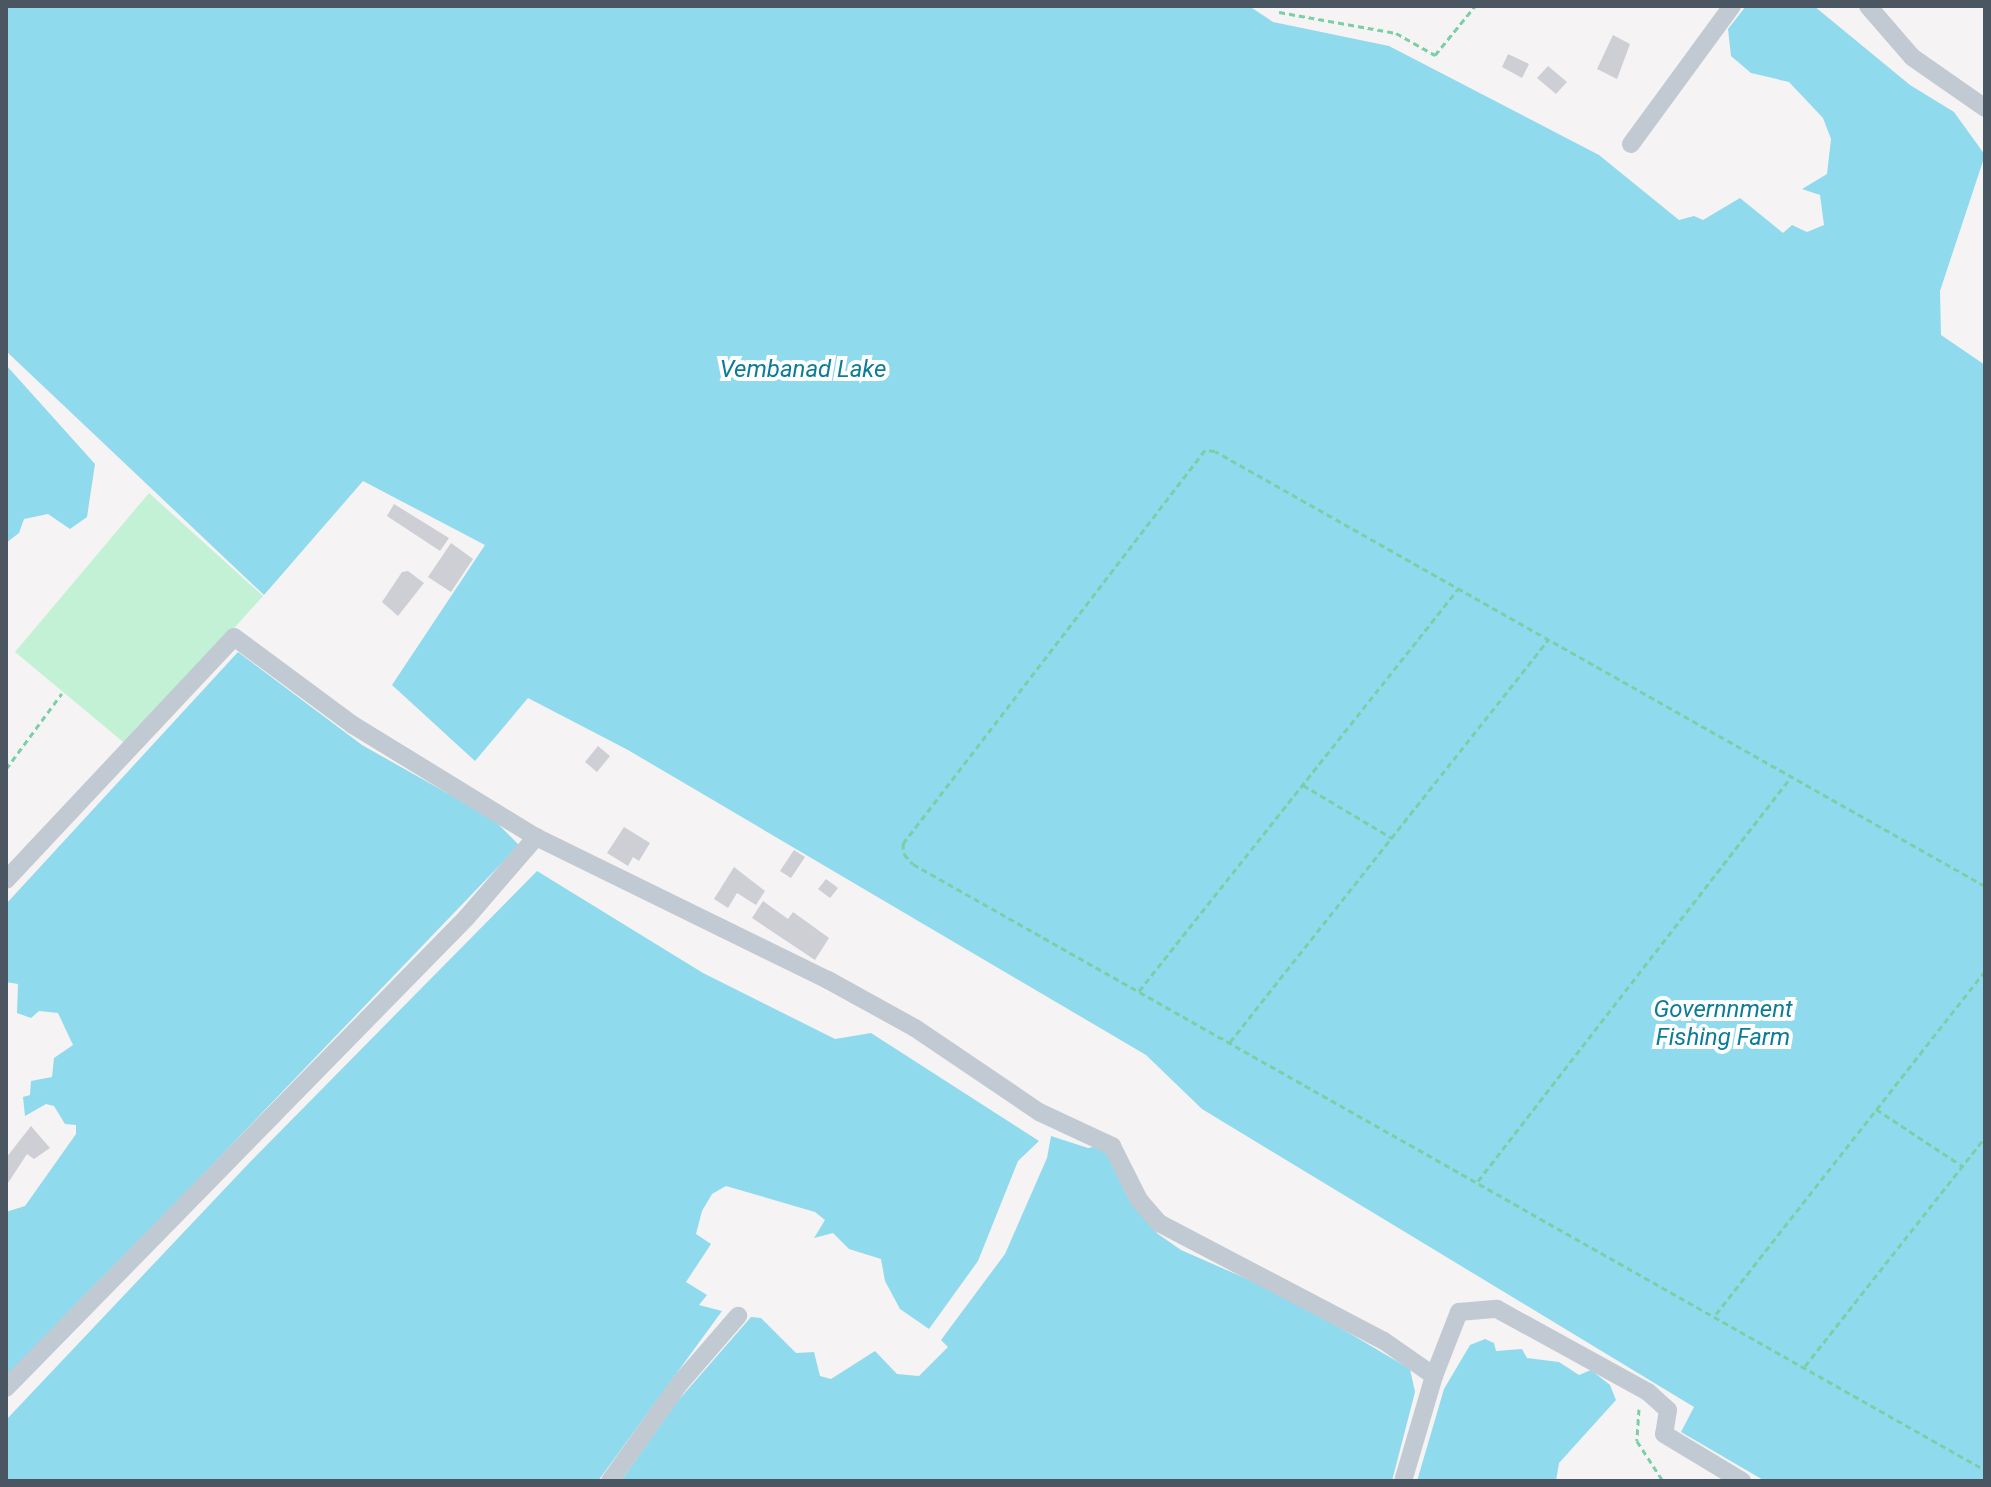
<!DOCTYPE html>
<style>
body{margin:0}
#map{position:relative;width:1991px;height:1487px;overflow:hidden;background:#f5f3f3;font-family:Roboto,sans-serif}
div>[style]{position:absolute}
.green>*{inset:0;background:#c3f1d5}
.water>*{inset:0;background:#90daee}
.building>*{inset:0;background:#cdcfd5}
.path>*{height:3px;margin-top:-1.5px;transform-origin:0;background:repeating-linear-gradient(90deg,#7ad0a6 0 6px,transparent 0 10px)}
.minor>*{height:18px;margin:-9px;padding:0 9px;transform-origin:9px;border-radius:9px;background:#c1cad2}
span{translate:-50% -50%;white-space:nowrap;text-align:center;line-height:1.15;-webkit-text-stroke:8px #fff;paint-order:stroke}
.water-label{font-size:24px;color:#0c7c9b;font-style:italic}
.frame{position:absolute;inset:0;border:8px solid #4a5661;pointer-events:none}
</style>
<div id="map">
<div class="green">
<div style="clip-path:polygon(149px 493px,263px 596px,128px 746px,15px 652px)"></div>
</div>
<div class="water">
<div style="clip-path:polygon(6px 6px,1249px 6px,1273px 22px,1389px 46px,1599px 155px,1679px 220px,1694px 216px,1703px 220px,1740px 198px,1783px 233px,1792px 225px,1807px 232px,1824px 225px,1820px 195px,1802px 189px,1827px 174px,1831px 139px,1823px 118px,1789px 82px,1751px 73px,1731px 56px,1728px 29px,1746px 6px,1814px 6px,1910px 85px,1954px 112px,1985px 155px,1940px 291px,1941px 335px,1985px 365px,1985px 1481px,1765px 1481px,1681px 1432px,1694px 1407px,1202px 1109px,1146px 1055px,628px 750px,528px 698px,475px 761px,392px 685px,485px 545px,363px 481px,264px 595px,6px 351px)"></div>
<div style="clip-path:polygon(6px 365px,95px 464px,87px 517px,70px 529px,48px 514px,24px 519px,19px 533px,6px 543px)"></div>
<div style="clip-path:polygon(238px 652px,362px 745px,493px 819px,519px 845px,6px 1380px,6px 1212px,25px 1206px,76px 1134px,76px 1125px,65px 1124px,54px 1106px,46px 1104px,25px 1116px,23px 1097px,30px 1095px,31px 1081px,52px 1077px,54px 1058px,73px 1045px,58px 1013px,39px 1011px,31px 1018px,17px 1013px,18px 984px,6px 982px,6px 904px)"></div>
<div style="clip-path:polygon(537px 871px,703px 973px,835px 1039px,871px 1033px,1039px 1141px,1018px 1161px,978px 1261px,929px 1329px,900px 1309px,885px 1281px,881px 1259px,849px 1249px,833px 1233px,814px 1238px,825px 1220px,815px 1212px,726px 1186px,712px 1194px,702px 1211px,696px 1234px,711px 1244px,686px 1282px,707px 1295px,699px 1305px,722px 1311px,598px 1481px,6px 1481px,6px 1420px,251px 1161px)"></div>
<div style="clip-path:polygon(1051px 1136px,1088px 1148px,1103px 1145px,1129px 1200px,1158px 1234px,1181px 1250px,1288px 1297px,1410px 1369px,1415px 1392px,1392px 1481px,621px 1481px,676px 1403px,751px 1317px,761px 1318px,796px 1353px,814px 1352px,820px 1376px,831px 1379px,875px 1351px,897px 1374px,919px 1376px,948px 1347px,941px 1340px,1005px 1254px,1047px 1158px)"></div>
<div style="clip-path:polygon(1485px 1339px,1494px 1343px,1496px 1351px,1522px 1349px,1527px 1358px,1559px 1362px,1579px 1375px,1591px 1370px,1610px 1385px,1616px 1400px,1559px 1463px,1556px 1481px,1417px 1481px,1444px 1389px,1470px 1345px)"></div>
</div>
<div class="building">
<div style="clip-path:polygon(1613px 35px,1630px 44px,1617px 79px,1597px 69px)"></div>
<div style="clip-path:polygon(1508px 54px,1529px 64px,1522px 78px,1502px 67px)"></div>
<div style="clip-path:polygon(1548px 66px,1567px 82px,1556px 94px,1537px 78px)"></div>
<div style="clip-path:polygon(394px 504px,449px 538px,440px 551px,387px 516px)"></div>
<div style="clip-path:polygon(451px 543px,473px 559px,451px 592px,428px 577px)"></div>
<div style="clip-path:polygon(408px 571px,424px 583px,398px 616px,382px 602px,402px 572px)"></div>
<div style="clip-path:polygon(598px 746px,610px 756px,597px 772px,585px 762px)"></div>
<div style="clip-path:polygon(624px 827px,650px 843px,639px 861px,633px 857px,628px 866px,607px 853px)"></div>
<div style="clip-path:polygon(794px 850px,805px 857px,791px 878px,780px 871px)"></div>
<div style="clip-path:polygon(734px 867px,765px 891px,756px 905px,737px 893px,728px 908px,714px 899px)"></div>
<div style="clip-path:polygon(826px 879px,838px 888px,830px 898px,818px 889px)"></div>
<div style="clip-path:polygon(763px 901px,788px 919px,793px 912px,829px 938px,815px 960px,752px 918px)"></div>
<div style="clip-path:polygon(31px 1126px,50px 1148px,34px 1159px,27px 1154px,6px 1186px,6px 1158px)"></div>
</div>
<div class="path">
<div style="left:1279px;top:12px;width:119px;rotate:10.2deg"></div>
<div style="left:1396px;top:33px;width:45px;rotate:29.4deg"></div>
<div style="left:1435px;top:55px;width:63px;rotate:-50.8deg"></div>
<div style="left:6px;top:769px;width:94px;rotate:-53.6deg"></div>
<div style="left:1303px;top:785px;width:104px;rotate:30.8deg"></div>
<div style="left:1985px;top:886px;width:884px;rotate:-150.54deg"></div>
<div style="left:1215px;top:451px;width:10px;rotate:-174deg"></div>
<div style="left:1205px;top:450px;width:496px;rotate:127.5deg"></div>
<div style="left:903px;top:843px;width:11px;rotate:85deg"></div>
<div style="left:904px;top:854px;width:13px;rotate:48deg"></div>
<div style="left:913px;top:864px;width:1231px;rotate:29.48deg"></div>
<div style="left:1139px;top:991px;width:513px;rotate:-51.57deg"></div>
<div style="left:1230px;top:1042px;width:513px;rotate:-51.65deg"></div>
<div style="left:1876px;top:1109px;width:103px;rotate:33.5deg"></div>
<div style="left:1478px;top:1181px;width:511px;rotate:-52.23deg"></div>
<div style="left:1716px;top:1314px;width:436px;rotate:-51.9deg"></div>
<div style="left:1805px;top:1366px;width:291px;rotate:-51.8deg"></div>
<div style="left:1639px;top:1409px;width:32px;rotate:94deg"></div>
<div style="left:1637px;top:1441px;width:48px;rotate:57deg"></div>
</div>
<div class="minor">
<div style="left:1868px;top:6px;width:67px;rotate:49.2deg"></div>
<div style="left:1912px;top:57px;width:89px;rotate:34.9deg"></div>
<div style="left:1631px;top:144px;width:171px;rotate:-53.8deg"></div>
<div style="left:6px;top:880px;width:333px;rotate:-46.8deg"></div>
<div style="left:234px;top:637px;width:148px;rotate:36.5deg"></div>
<div style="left:353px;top:725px;width:215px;rotate:31.5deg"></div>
<div style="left:536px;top:837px;width:325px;rotate:26.1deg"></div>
<div style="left:828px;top:980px;width:99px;rotate:28.9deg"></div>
<div style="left:915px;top:1028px;width:150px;rotate:34.1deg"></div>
<div style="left:1039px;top:1112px;width:81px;rotate:25deg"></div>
<div style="left:1112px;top:1146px;width:60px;rotate:63.4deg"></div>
<div style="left:1139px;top:1200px;width:30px;rotate:49deg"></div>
<div style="left:1159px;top:1223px;width:254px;rotate:27.7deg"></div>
<div style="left:1384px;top:1341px;width:61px;rotate:35deg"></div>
<div style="left:1434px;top:1376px;width:109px;rotate:106.4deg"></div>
<div style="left:1434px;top:1376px;width:69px;rotate:-68.7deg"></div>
<div style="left:1459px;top:1312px;width:38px;rotate:-5deg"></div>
<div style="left:1497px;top:1309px;width:172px;rotate:28.8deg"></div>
<div style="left:1648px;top:1392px;width:27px;rotate:42deg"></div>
<div style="left:1668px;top:1410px;width:24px;rotate:99deg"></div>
<div style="left:1664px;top:1434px;width:91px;rotate:31.1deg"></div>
<div style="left:6px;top:1388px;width:659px;rotate:-45.61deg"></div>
<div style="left:467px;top:917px;width:106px;rotate:-49.2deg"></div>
<div style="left:610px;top:1481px;width:120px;rotate:-54.5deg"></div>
<div style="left:680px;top:1383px;width:89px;rotate:-49.1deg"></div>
</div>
<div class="water-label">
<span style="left:803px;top:370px">Vembanad Lake</span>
<span style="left:1723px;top:1024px">Governnment<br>Fishing Farm</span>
</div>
<div class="frame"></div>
</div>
